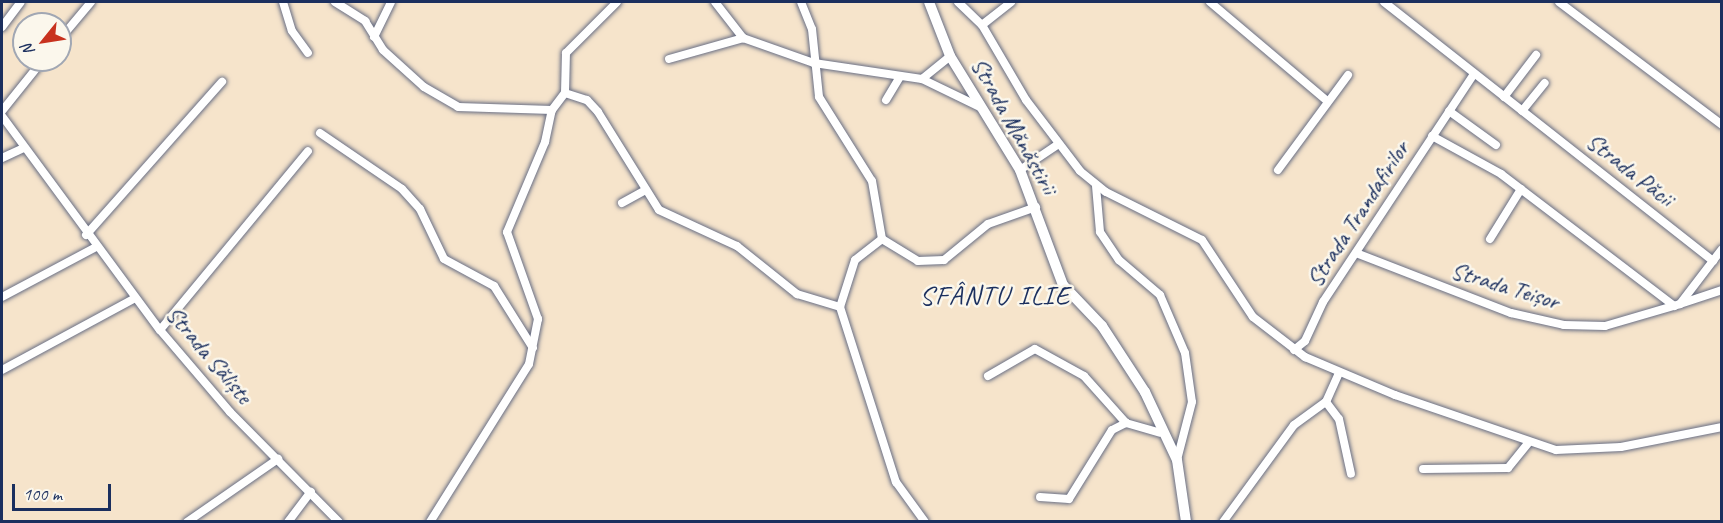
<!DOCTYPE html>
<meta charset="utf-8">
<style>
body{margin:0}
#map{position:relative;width:1723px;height:523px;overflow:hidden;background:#f6e4cb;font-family:Caveat,sans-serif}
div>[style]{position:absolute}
.roads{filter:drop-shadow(0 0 2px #686e84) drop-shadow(0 0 2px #686e84)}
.minor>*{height:8px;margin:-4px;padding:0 4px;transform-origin:4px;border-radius:4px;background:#fff}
.tertiary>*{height:10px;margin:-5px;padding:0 5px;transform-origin:5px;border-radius:5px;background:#fff}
span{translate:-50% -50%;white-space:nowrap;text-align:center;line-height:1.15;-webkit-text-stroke:5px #fbf7ec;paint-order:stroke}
.street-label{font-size:24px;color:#1b2f5e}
.quarter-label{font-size:27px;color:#1b2f5e;letter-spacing:1.5px}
.frame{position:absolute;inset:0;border:3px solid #1b2f5e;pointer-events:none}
.north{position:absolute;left:12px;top:12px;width:60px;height:60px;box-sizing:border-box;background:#fbf7ec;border:2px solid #a1a7b3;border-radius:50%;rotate:240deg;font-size:16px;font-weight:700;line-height:24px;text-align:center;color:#1b2f5e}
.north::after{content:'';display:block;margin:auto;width:21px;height:27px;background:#c8321e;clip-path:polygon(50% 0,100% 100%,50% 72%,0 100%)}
.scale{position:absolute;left:12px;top:484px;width:99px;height:27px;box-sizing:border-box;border:3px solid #1b2f5e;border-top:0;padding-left:8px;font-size:18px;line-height:21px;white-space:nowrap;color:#1b2f5e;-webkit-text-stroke:4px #fbf7ec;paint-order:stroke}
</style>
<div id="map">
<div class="roads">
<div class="minor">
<div style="left:283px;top:2px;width:30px;rotate:73deg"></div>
<div style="left:292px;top:31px;width:27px;rotate:54deg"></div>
<div style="left:335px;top:2px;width:36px;rotate:32deg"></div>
<div style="left:365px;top:21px;width:34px;rotate:58deg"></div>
<div style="left:383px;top:50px;width:55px;rotate:42.1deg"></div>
<div style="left:424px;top:87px;width:39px;rotate:30deg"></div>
<div style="left:458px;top:107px;width:94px;rotate:1.8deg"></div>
<div style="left:552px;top:110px;width:21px;rotate:-53deg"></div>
<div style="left:715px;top:2px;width:46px;rotate:52.1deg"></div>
<div style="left:743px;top:38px;width:75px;rotate:19.4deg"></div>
<div style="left:814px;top:63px;width:109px;rotate:8.4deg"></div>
<div style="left:922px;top:79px;width:64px;rotate:25.8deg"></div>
<div style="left:801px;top:2px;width:29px;rotate:68deg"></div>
<div style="left:812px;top:29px;width:68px;rotate:84.1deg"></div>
<div style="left:819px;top:97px;width:99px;rotate:57.8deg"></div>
<div style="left:872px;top:181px;width:59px;rotate:80.2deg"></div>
<div style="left:882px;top:239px;width:42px;rotate:31.4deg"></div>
<div style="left:918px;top:261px;width:26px;rotate:-2deg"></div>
<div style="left:944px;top:260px;width:57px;rotate:-39.3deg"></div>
<div style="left:988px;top:224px;width:51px;rotate:-19.5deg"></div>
<div style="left:958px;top:2px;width:33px;rotate:44deg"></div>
<div style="left:982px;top:25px;width:87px;rotate:59.6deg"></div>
<div style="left:1026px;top:100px;width:89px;rotate:52.7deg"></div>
<div style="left:1080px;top:171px;width:33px;rotate:39deg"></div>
<div style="left:1106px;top:192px;width:107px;rotate:26.6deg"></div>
<div style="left:1202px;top:240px;width:92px;rotate:56.5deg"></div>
<div style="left:1253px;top:317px;width:66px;rotate:37.6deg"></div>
<div style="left:1305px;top:357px;width:98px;rotate:22.9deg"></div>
<div style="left:1395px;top:395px;width:170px;rotate:18.9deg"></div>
<div style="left:1556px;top:450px;width:65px;rotate:-2.6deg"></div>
<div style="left:1621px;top:447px;width:103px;rotate:-11.2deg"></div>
<div style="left:1210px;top:2px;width:153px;rotate:40.2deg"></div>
<div style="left:1384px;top:2px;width:419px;rotate:38.2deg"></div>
<div style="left:1559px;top:2px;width:204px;rotate:37deg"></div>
<div style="left:982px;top:25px;width:37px;rotate:-38deg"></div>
<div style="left:2px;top:27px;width:31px;rotate:-53deg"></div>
<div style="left:374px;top:37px;width:39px;rotate:-64deg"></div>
<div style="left:60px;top:39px;width:48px;rotate:-50deg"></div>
<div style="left:669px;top:59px;width:77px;rotate:-15.8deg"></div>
<div style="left:922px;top:79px;width:36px;rotate:-39deg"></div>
<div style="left:565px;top:93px;width:23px;rotate:18deg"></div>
<div style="left:587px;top:100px;width:16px;rotate:47deg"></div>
<div style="left:598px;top:112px;width:115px;rotate:58.1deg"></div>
<div style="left:659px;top:210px;width:86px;rotate:24.8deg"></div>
<div style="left:737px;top:246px;width:77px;rotate:38.7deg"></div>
<div style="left:797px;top:294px;width:45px;rotate:16.8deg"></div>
<div style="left:565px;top:93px;width:40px;rotate:-88.6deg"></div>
<div style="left:566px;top:53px;width:72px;rotate:-45deg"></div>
<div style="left:1504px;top:97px;width:53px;rotate:-52.7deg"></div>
<div style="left:886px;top:100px;width:27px;rotate:-59deg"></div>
<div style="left:2px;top:111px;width:65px;rotate:-51.2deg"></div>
<div style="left:1449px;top:111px;width:58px;rotate:35.9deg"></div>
<div style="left:1522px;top:111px;width:36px;rotate:-51deg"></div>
<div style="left:2px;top:116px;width:266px;rotate:53.6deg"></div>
<div style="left:160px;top:330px;width:108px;rotate:49.5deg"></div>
<div style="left:230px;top:412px;width:155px;rotate:45.3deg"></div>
<div style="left:320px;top:133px;width:99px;rotate:34.3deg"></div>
<div style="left:402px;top:189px;width:27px;rotate:48deg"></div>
<div style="left:420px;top:209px;width:55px;rotate:64.4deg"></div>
<div style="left:444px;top:259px;width:57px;rotate:28.4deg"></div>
<div style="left:494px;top:286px;width:73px;rotate:57.8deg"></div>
<div style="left:1432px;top:136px;width:79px;rotate:28.8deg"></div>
<div style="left:1501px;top:174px;width:218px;rotate:37.3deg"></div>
<div style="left:2px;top:158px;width:23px;rotate:-25deg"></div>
<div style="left:1020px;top:170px;width:45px;rotate:-34deg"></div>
<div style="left:1278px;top:170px;width:118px;rotate:-53.6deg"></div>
<div style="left:1096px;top:186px;width:46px;rotate:85deg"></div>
<div style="left:1100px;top:232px;width:34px;rotate:56deg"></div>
<div style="left:1119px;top:260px;width:54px;rotate:40.5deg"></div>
<div style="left:1160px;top:295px;width:63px;rotate:66.7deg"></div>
<div style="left:1185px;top:353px;width:49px;rotate:81.9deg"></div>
<div style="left:1192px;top:402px;width:60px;rotate:104.5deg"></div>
<div style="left:622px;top:203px;width:26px;rotate:-29deg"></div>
<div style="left:86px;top:235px;width:205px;rotate:-48.4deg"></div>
<div style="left:882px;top:239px;width:34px;rotate:142deg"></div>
<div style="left:855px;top:260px;width:49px;rotate:107.7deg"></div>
<div style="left:840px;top:307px;width:184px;rotate:72.3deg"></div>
<div style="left:896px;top:482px;width:49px;rotate:54.1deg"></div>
<div style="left:1490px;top:239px;width:59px;rotate:-58.2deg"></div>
<div style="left:1356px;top:253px;width:166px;rotate:21.2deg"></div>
<div style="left:1511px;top:313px;width:54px;rotate:12.8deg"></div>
<div style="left:1564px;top:325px;width:41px;rotate:1.4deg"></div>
<div style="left:1605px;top:326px;width:78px;rotate:-16.3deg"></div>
<div style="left:1680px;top:304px;width:69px;rotate:-52.6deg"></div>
<div style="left:2px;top:297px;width:106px;rotate:-28deg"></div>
<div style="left:1680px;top:304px;width:44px;rotate:-18.4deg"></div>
<div style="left:160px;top:330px;width:232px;rotate:-50.4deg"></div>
<div style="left:1294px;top:350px;width:14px;rotate:-39deg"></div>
<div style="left:1305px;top:341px;width:43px;rotate:-65.2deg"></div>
<div style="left:1323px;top:302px;width:273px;rotate:-56.5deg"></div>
<div style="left:2px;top:370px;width:151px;rotate:-28.4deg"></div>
<div style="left:988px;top:376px;width:54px;rotate:-29.9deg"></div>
<div style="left:1035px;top:349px;width:56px;rotate:28.9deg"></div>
<div style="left:1084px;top:376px;width:63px;rotate:48.2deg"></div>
<div style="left:1326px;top:402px;width:21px;rotate:53deg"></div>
<div style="left:1339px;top:419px;width:56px;rotate:77.7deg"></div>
<div style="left:1326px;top:402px;width:32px;rotate:-66deg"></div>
<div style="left:1423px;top:469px;width:85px;rotate:-0.7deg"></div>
<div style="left:1508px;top:468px;width:32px;rotate:-51deg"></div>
<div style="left:1040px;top:497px;width:29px;rotate:4deg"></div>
<div style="left:1069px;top:499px;width:81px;rotate:-58.1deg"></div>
<div style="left:1112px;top:430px;width:16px;rotate:-27deg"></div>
<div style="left:1126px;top:423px;width:35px;rotate:16deg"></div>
<div style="left:187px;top:522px;width:111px;rotate:-34.7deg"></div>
<div style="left:288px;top:522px;width:38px;rotate:-53deg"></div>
<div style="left:430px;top:522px;width:186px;rotate:-57.9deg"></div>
<div style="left:529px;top:364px;width:46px;rotate:-78.7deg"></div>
<div style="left:538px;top:319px;width:92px;rotate:-109.6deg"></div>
<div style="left:507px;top:232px;width:98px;rotate:-67.1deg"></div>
<div style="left:545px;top:142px;width:33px;rotate:-78deg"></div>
<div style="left:1223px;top:522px;width:120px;rotate:-53.8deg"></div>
<div style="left:1294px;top:425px;width:39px;rotate:-36deg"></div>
</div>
<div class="tertiary">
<div style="left:929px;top:2px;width:58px;rotate:68.7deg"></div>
<div style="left:950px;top:56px;width:134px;rotate:58.4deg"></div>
<div style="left:1020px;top:170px;width:123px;rotate:69.5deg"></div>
<div style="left:1063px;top:285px;width:57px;rotate:46.4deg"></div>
<div style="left:1102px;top:326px;width:79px;rotate:56.9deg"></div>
<div style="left:1145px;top:392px;width:75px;rotate:64.8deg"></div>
<div style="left:1177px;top:460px;width:63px;rotate:81.7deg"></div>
</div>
</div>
<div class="street-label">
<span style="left:1014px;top:126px;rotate:61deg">Strada Mănăstirii</span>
<span style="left:1630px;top:170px;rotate:38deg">Strada Păcii</span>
<span style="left:1358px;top:214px;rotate:-57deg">Strada Trandafirilor</span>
<span style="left:1505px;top:286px;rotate:17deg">Strada Teișor</span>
<span style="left:209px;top:355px;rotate:50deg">Strada Săliște</span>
</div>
<div class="quarter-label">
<span style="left:995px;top:296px">SFÂNTU ILIE</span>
</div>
<div class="frame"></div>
<div class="north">N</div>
<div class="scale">100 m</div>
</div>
